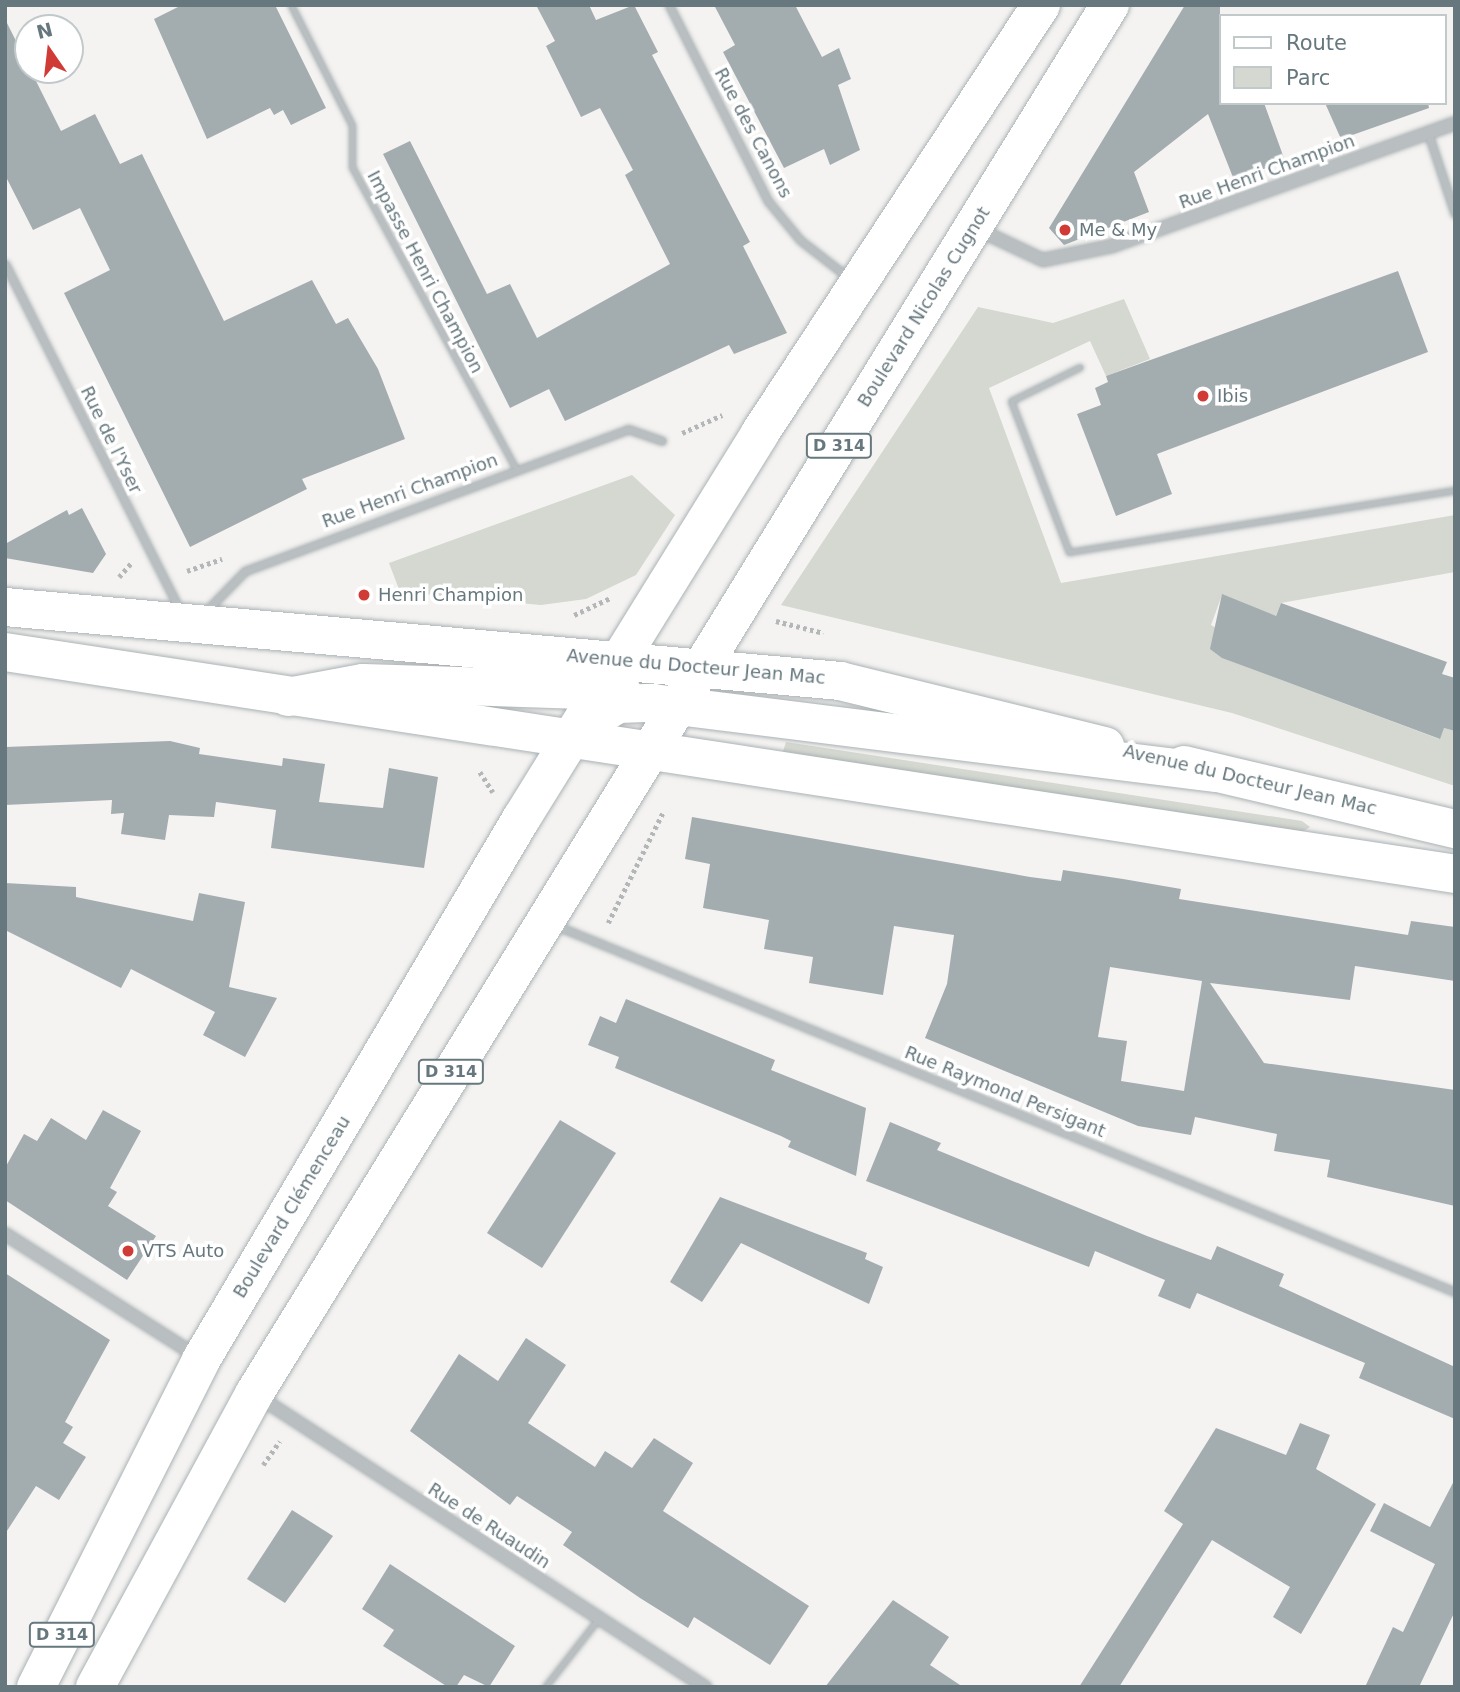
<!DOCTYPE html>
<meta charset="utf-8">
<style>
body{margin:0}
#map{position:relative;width:1460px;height:1692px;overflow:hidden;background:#f4f3f1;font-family:"DejaVu Sans",sans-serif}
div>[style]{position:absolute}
.green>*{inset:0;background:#d4d8d0}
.building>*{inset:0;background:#a3acaf}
.path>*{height:4.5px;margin-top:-2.25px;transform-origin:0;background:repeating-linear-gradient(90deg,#b3b7b8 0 3.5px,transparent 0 7px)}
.roads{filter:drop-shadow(0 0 2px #abb2b5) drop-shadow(0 0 2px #abb2b5)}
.service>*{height:5px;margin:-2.5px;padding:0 2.5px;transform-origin:2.5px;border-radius:2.5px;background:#b9bec0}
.minor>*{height:7px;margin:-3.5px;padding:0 3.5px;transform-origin:3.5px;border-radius:3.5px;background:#b9bec0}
.tertiary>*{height:12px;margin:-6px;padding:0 6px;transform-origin:6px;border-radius:6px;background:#b9bec0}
.secondary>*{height:38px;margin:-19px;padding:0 19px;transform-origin:19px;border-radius:19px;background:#fff}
.primary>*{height:38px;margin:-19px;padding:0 19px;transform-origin:19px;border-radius:19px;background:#fff}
.dots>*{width:19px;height:19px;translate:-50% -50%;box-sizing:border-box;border:4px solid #fff;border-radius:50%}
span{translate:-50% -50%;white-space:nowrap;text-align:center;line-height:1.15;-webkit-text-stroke:7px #fff;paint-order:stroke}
.shield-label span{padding:2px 5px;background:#fff;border:2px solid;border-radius:5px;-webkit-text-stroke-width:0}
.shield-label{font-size:16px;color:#66787e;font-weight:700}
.street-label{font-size:18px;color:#66787e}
.poi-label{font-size:18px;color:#66787e}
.left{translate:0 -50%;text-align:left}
.frame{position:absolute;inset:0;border:7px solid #66787e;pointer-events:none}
.legend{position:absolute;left:1219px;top:14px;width:228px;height:91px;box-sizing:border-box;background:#fff;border:2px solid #c2c9cb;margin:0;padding:9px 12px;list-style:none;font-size:21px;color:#66787e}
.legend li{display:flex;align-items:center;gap:14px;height:35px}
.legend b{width:35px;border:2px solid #c2c9cb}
.north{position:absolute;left:14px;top:14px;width:70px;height:70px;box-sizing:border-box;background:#fff;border:2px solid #c2c9cb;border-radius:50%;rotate:346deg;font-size:19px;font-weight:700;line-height:28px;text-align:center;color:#66787e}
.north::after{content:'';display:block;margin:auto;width:24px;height:32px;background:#d03c35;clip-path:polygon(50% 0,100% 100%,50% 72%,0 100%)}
</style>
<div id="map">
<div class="green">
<div style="clip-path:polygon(1124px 299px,1150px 359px,1106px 376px,1090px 341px,989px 388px,1061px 583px,1455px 515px,1455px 572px,1281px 603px,1274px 620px,1222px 595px,1211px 625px,1218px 629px,1223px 658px,1439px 739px,1444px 728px,1455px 731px,1455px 786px,1232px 713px,781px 605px,978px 307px,1053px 323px)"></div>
<div style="clip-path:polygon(632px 475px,675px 515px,636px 575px,586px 599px,541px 605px,400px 592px,389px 563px)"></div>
<div style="clip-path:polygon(786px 742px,1302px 821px,1310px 827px,1299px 834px,782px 755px)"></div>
</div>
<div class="building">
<div style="clip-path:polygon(182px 5px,275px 5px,326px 108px,291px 125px,283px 110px,274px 115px,270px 108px,207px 139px,154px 19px)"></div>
<div style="clip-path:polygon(536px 5px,589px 5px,596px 20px,634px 5px,658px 52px,652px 55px,750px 242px,743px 246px,787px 333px,734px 354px,729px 345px,565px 421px,549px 389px,510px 408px,383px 154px,410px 141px,487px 294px,510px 284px,537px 338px,670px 264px,625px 175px,633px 170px,600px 108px,581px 117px,546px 46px,555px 41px)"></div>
<div style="clip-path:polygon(714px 5px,795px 5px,822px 57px,839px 48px,851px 79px,838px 85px,860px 150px,830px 165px,824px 149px,784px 168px,723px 52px,735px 45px)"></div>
<div style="clip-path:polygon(1185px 5px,1220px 5px,1220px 103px,1264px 103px,1285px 161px,1234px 180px,1208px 114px,1134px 172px,1149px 212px,1064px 245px,1049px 228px)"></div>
<div style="clip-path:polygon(5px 19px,61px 131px,95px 114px,120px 164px,142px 154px,224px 321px,312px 280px,336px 324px,348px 318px,378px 369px,405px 439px,302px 479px,307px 489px,190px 547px,64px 293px,110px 270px,80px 208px,33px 230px,5px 175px)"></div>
<div style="clip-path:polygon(1325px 103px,1428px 103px,1429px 108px,1341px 139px)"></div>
<div style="clip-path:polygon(1398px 271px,1428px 352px,1157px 454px,1172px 494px,1116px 516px,1077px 414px,1101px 405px,1095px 388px,1108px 382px,1106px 376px)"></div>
<div style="clip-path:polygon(82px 508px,106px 554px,93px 573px,5px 558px,5px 544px,67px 510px,69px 515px)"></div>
<div style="clip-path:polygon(1222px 594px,1276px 616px,1281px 603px,1447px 662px,1442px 674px,1455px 678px,1455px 731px,1444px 728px,1440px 739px,1222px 658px,1210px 649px)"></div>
<div style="clip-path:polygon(170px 741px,200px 748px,199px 754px,282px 766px,283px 758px,325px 764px,319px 802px,383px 808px,389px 768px,438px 777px,424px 868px,271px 848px,276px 810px,216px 802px,214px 817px,169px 815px,165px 840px,121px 834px,124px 813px,111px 814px,112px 800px,5px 805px,5px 747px)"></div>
<div style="clip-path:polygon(evenodd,692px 817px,1030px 877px,1061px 881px,1063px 870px,1123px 879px,1181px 889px,1179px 899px,1408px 935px,1411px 921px,1455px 927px,1455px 981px,1355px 966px,1350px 1000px,1210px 983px,1264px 1063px,1455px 1090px,1455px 1206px,1327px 1177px,1330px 1160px,1274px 1151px,1277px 1134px,1195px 1117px,1191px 1135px,1138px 1126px,925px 1038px,947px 984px,954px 935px,894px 926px,883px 995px,809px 983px,813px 957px,764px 949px,769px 920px,703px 908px,710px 864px,685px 859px,692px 817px,1110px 967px,1202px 981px,1184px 1091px,1121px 1081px,1127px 1041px,1098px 1037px,1110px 967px)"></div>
<div style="clip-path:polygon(5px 883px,76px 887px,76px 897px,193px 921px,199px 893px,245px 902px,229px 987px,277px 998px,245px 1057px,203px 1035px,215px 1012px,131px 969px,121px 988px,5px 930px)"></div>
<div style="clip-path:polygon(626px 999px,775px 1060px,771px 1070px,866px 1108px,856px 1176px,788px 1147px,791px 1141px,781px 1136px,615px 1068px,619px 1057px,588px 1045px,600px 1016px,616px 1023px)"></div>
<div style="clip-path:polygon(103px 1110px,141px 1131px,110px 1188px,117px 1192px,108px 1206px,156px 1236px,127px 1280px,5px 1200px,5px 1168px,24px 1134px,37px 1141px,51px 1118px,86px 1140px)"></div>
<div style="clip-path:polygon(560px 1120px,616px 1153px,542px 1268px,487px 1233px)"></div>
<div style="clip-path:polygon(890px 1122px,941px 1143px,937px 1150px,1147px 1236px,1211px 1260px,1217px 1246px,1284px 1274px,1279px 1286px,1455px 1367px,1455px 1419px,1359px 1378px,1365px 1363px,1197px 1293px,1190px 1309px,1158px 1296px,1165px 1280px,1095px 1251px,1089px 1267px,866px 1181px)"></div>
<div style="clip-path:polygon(720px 1197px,867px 1253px,865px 1259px,883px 1267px,869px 1304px,741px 1243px,702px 1302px,670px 1282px)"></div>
<div style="clip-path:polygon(5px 1273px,110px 1340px,65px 1422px,73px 1427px,63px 1443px,86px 1457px,59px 1500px,36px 1486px,5px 1534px)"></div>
<div style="clip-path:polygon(526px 1338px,566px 1365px,528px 1423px,595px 1467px,605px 1451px,632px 1468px,654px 1438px,693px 1463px,663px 1511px,809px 1606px,770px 1665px,694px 1617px,688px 1628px,640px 1598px,563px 1545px,572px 1532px,517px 1496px,510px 1505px,410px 1431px,459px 1354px,498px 1381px)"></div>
<div style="clip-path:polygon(1300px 1423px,1330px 1435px,1316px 1469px,1376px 1504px,1301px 1634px,1273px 1617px,1290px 1587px,1212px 1540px,1119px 1687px,1079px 1687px,1183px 1524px,1164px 1511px,1216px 1428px,1286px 1455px)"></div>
<div style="clip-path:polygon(1455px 1479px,1455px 1611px,1419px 1687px,1365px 1687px,1393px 1627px,1403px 1632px,1435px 1564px,1370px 1531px,1384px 1503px,1430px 1527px)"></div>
<div style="clip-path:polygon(292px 1510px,333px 1536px,285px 1603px,247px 1579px)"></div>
<div style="clip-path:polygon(390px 1564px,515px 1646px,489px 1687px,464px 1675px,456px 1687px,448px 1687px,383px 1646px,394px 1630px,362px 1609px)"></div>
<div style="clip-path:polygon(893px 1600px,949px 1637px,930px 1665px,963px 1687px,825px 1687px)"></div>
</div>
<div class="path">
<div style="left:682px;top:433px;width:44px;rotate:-24.2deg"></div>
<div style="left:187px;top:571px;width:37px;rotate:-19deg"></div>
<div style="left:119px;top:577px;width:18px;rotate:-49deg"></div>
<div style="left:574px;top:615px;width:40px;rotate:-25deg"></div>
<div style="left:776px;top:621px;width:49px;rotate:14deg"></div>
<div style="left:480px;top:772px;width:24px;rotate:57deg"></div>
<div style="left:608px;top:923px;width:124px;rotate:-63.6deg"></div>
<div style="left:263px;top:1465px;width:29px;rotate:-55deg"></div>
</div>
<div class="roads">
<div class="service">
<div style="left:291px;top:5px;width:135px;rotate:63.1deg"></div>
<div style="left:352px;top:125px;width:42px;rotate:90deg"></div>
<div style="left:352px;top:167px;width:346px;rotate:61.5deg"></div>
<div style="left:1080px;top:367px;width:77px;rotate:153.8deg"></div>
<div style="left:1011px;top:401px;width:162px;rotate:69deg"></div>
<div style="left:1069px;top:552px;width:391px;rotate:-9.1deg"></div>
<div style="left:545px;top:1687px;width:88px;rotate:-52deg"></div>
</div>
<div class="minor">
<div style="left:669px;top:5px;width:220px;rotate:63.2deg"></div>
<div style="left:768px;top:201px;width:50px;rotate:50.6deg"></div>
<div style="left:800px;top:240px;width:62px;rotate:37.8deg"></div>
<div style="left:1428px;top:133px;width:85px;rotate:71.6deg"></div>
<div style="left:5px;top:264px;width:388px;rotate:63.2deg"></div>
<div style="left:205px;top:612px;width:57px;rotate:-45.7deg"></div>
<div style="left:245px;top:571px;width:408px;rotate:-20.3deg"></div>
<div style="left:628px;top:429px;width:36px;rotate:19deg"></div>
<div style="left:557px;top:926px;width:970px;rotate:22.17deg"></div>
</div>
<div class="tertiary">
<div style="left:977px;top:229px;width:73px;rotate:25.2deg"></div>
<div style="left:1043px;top:260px;width:70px;rotate:-11.5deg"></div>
<div style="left:1112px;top:246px;width:364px;rotate:-19.7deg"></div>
<div style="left:5px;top:1234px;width:229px;rotate:32.5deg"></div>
<div style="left:256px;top:1395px;width:536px;rotate:33.04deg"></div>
</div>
<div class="secondary">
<div style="left:5px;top:607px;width:838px;rotate:5.06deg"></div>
<div style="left:840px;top:681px;width:273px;rotate:13.8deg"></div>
<div style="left:5px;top:652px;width:1467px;rotate:8.7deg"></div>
<div style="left:1184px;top:765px;width:278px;rotate:13.3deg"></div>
</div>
<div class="primary">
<div style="left:288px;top:697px;width:76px;rotate:-10.6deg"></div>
<div style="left:363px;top:683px;width:259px;rotate:1.8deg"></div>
<div style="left:580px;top:727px;width:44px;rotate:-31.2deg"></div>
<div style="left:618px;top:704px;width:35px;rotate:-2deg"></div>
<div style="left:653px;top:703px;width:566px;rotate:7.1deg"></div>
<div style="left:36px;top:1687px;width:366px;rotate:-63.2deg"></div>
<div style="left:201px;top:1360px;width:629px;rotate:-59.4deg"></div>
<div style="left:521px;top:819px;width:454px;rotate:-58.2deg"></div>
<div style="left:760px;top:433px;width:512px;rotate:-56.71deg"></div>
<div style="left:95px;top:1687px;width:333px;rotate:-61.5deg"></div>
<div style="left:254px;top:1394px;width:1632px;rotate:-58.36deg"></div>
</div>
</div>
<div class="dots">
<div style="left:1065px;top:230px;background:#d03c35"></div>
<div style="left:1203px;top:396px;background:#d03c35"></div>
<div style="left:364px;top:595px;background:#d03c35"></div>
<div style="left:128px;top:1251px;background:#d03c35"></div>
</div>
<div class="shield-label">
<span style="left:839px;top:446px">D 314</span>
<span style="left:451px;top:1072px">D 314</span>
<span style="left:62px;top:1635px">D 314</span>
</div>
<div class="street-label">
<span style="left:753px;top:133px;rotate:62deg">Rue des Canons</span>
<span style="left:1267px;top:172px;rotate:-20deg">Rue Henri Champion</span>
<span style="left:425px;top:272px;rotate:62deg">Impasse Henri Champion</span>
<span style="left:924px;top:307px;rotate:-58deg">Boulevard Nicolas Cugnot</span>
<span style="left:111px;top:440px;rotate:64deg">Rue de l'Yser</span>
<span style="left:410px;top:491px;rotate:-20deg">Rue Henri Champion</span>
<span style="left:696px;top:667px;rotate:5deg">Avenue du Docteur Jean Mac</span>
<span style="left:1250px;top:780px;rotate:13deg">Avenue du Docteur Jean Mac</span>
<span style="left:1005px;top:1092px;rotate:22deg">Rue Raymond Persigant</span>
<span style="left:292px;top:1207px;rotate:-59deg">Boulevard Clémenceau</span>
<span style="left:489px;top:1526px;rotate:33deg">Rue de Ruaudin</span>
</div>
<div class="poi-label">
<span class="left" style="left:1079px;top:230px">Me &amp; My</span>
<span class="left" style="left:1217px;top:396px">Ibis</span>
<span class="left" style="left:378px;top:595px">Henri Champion</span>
<span class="left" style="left:142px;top:1251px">VTS Auto</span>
</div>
<div class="frame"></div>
<ul class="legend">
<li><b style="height:9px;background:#fff"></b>Route</li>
<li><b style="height:19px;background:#d4d8d0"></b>Parc</li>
</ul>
<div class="north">N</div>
</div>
